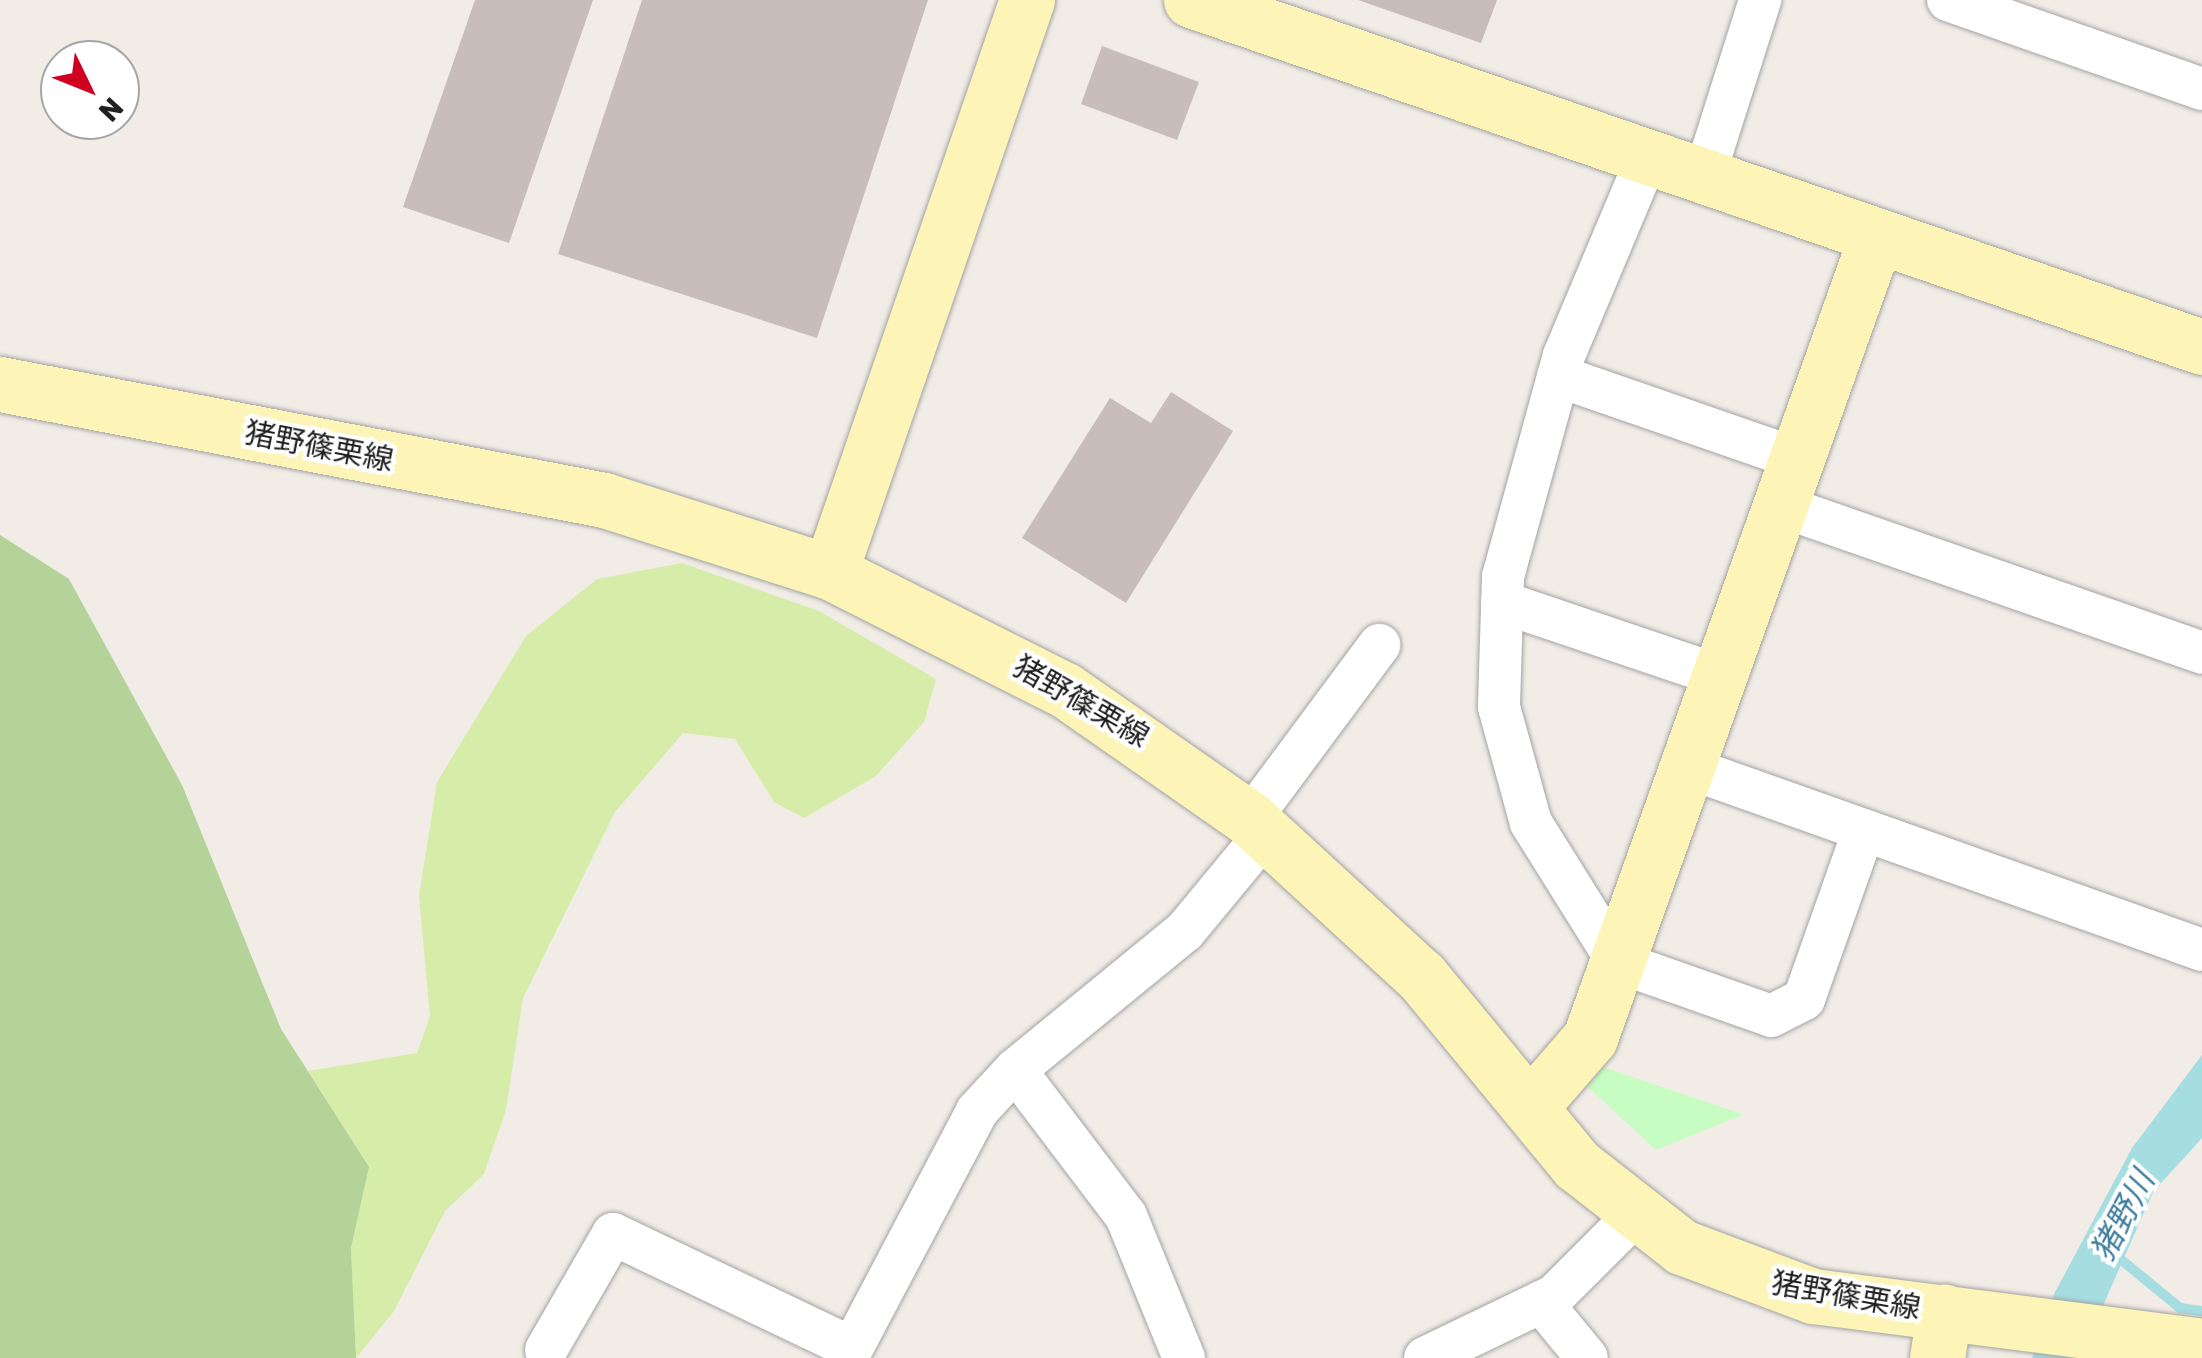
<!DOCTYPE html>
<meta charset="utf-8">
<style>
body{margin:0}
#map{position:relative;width:2202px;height:1358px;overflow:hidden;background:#f1ece6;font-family:Rubik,"Noto Sans JP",sans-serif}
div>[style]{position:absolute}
.grass>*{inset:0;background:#d6edaa}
.forest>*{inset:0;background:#b3d399}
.park>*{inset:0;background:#c7fcc2}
.water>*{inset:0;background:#a5dde1}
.stream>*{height:10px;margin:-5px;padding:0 5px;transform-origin:5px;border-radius:5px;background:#a5dde1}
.building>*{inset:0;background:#c9bdb9}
.roads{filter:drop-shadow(0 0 2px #a4a4a4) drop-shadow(0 0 2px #a4a4a4)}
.street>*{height:42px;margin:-21px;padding:0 21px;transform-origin:21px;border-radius:21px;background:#fff}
.secondary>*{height:55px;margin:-27.5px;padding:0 27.5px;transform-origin:27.5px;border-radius:27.5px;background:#fdf5b8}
span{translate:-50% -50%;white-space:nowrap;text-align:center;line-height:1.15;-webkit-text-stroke:8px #fff;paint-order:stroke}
.street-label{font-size:30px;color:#202020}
.water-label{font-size:32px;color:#3e7d9d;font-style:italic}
.north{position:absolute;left:40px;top:40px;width:100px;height:100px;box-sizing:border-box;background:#fff;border:2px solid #a6a6a6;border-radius:50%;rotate:133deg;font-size:28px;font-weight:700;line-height:40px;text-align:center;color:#202020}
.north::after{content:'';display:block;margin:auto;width:35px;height:45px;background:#d00021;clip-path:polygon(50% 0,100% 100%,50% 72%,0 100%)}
</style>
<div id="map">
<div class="grass">
<div style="clip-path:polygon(682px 563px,819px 611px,936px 679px,924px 722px,876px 776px,804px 818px,774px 802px,735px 739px,683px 733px,615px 812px,523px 998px,506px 1110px,484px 1174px,445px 1211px,394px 1311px,356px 1358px,351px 1248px,369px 1167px,308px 1071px,417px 1053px,430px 1016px,419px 896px,437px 782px,526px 636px,597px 579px)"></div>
</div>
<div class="forest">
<div style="clip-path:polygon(0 535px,69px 579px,182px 785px,281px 1029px,369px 1167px,351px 1248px,356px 1358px,0 1358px)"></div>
</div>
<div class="park">
<div style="clip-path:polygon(1603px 1067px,1742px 1114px,1742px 1115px,1656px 1150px,1587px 1086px)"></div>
</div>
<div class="water">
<div style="clip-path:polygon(2202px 1055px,2202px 1138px,2153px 1192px,2080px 1358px,2032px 1358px,2054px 1294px,2132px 1148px)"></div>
</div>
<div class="stream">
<div style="left:2113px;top:1253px;width:87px;rotate:39.4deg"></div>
<div style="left:2180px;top:1308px;width:22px;rotate:8deg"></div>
</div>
<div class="building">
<div style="clip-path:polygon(475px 0,593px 0,509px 243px,403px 207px)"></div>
<div style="clip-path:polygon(642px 0,928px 0,817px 338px,558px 254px)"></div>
<div style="clip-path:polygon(1358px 0,1497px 0,1481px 43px)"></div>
<div style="clip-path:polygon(1102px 46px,1199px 82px,1177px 140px,1081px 104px)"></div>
<div style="clip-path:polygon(1171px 392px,1233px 431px,1126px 603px,1022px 538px,1110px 398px,1151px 423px)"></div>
</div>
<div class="roads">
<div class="street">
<div style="left:1948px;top:0;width:269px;rotate:19.3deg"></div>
<div style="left:1647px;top:158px;width:214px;rotate:112.8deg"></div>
<div style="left:1564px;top:355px;width:230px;rotate:105.4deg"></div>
<div style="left:1503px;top:577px;width:130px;rotate:91.8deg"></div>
<div style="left:1499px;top:707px;width:120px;rotate:74.6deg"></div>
<div style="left:1531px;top:823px;width:164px;rotate:58deg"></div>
<div style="left:1618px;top:962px;width:162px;rotate:19.4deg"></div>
<div style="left:1771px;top:1016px;width:37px;rotate:-27deg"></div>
<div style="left:1804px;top:999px;width:179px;rotate:-70.5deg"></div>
<div style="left:1704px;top:177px;width:186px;rotate:-72.4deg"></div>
<div style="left:1558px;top:376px;width:254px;rotate:19.1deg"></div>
<div style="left:1781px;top:506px;width:446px;rotate:19.2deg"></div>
<div style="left:1502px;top:602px;width:231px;rotate:18.7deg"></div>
<div style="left:1689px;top:768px;width:544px;rotate:19.53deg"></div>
<div style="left:1250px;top:819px;width:217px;rotate:-53.4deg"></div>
<div style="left:1541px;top:1302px;width:72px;rotate:50.6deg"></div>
<div style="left:546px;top:1350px;width:134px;rotate:-60deg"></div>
<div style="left:613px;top:1234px;width:263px;rotate:25.5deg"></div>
<div style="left:847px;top:1358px;width:279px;rotate:-62.2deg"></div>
<div style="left:977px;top:1111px;width:56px;rotate:-47.2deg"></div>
<div style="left:1184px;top:1358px;width:153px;rotate:-112.2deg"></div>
<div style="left:1126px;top:1216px;width:183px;rotate:-127.2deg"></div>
<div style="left:1015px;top:1070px;width:220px;rotate:-39.3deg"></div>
<div style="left:1185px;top:931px;width:129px;rotate:-50.4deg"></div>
<div style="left:1425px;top:1358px;width:143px;rotate:-25.7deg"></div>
<div style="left:1554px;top:1296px;width:113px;rotate:-45deg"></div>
</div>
<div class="secondary">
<div style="left:1191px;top:0;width:1069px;rotate:18.94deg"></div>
<div style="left:0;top:384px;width:615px;rotate:10.87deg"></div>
<div style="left:604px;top:500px;width:237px;rotate:17.7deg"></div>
<div style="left:830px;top:572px;width:263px;rotate:26.7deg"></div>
<div style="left:1065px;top:690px;width:226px;rotate:34.9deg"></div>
<div style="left:1250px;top:819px;width:232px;rotate:42.6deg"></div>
<div style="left:1421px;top:976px;width:245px;rotate:50.5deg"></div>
<div style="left:1577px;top:1165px;width:133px;rotate:38deg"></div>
<div style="left:1682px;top:1247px;width:140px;rotate:20.5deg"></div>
<div style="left:1813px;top:1296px;width:392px;rotate:7.3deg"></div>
<div style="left:830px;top:572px;width:605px;rotate:-71deg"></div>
<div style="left:1531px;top:1106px;width:90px;rotate:-49.1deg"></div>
<div style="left:1590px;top:1038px;width:847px;rotate:-70.35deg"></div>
<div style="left:1937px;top:1358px;width:47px;rotate:-81.3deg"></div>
</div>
</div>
<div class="street-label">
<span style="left:319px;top:447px;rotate:11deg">猪野篠栗線</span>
<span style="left:1081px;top:702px;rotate:30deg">猪野篠栗線</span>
<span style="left:1846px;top:1296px;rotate:10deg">猪野篠栗線</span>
</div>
<div class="water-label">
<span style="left:2123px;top:1216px;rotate:-62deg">猪野川</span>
</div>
<div class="north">N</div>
</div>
